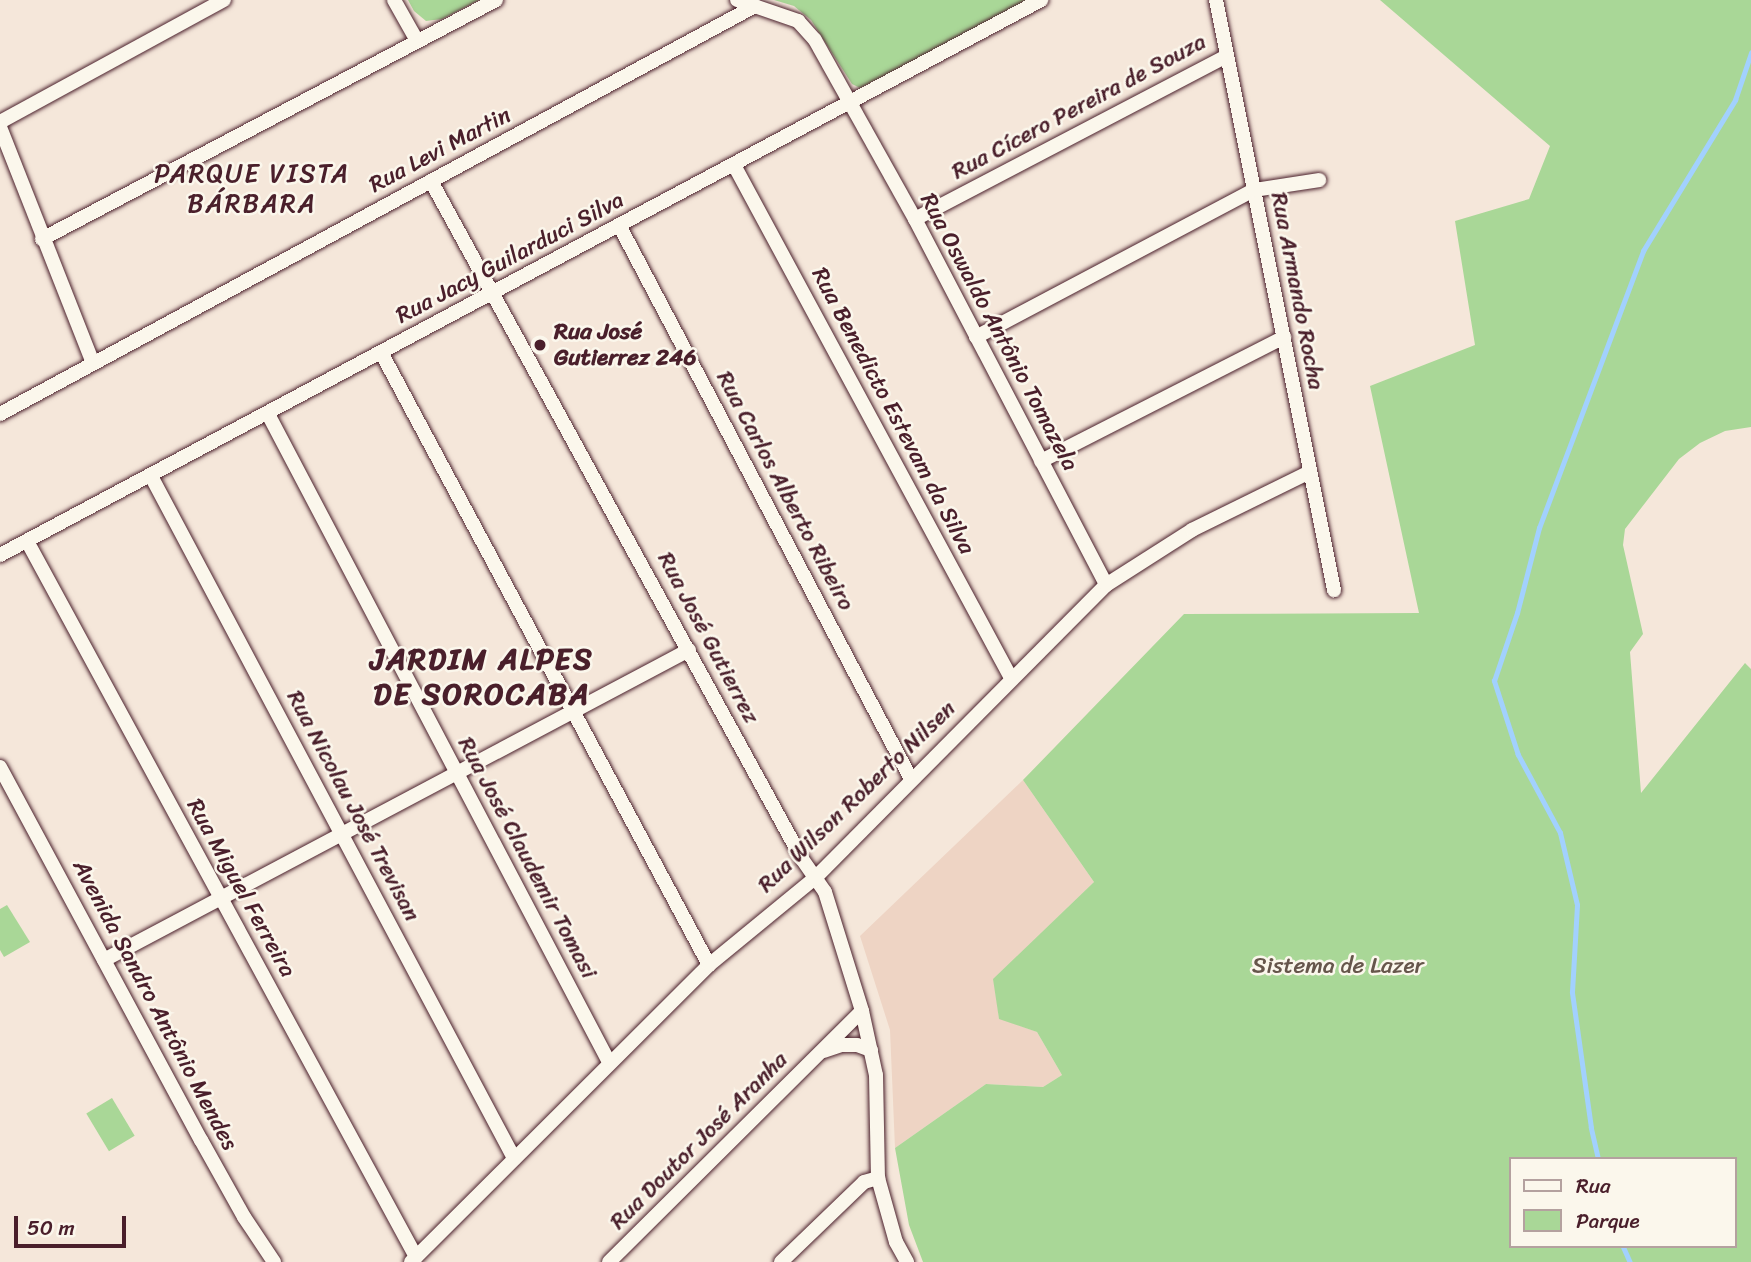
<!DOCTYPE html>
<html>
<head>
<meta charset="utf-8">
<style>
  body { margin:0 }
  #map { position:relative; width:1751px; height:1262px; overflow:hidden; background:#f5e7da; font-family:Sriracha,sans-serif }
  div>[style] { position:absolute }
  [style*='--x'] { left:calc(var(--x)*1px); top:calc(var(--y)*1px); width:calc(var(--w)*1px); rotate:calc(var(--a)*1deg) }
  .built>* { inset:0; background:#eed4c4 }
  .green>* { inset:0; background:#a9d797; transform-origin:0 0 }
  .stream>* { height:4.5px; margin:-2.25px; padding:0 2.25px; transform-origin:2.25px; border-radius:2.25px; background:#a2d1fe }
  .roads { filter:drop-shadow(0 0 2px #4a1f2b) drop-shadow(0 0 2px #4a1f2b) }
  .minor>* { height:14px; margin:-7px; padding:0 7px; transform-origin:7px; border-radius:7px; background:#fbf7ec }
  .dots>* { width:19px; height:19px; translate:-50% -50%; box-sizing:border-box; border:4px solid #fbf7ec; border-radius:50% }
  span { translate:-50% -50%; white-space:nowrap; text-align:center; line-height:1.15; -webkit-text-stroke:5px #fbf7ec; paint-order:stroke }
  .street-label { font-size:23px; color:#4a1f2b }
  .poi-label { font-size:23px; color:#4a1f2b; font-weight:700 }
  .left { translate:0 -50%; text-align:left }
  .park-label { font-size:23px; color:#66564b }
  .quarter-label { font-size:26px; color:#4a1f2b; letter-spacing:2px }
  .district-label { font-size:30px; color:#4a1f2b; font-weight:700; letter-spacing:2px }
  .legend { position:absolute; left:1509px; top:1157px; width:228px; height:91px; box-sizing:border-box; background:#fbf7ec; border:2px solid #b4a19f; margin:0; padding:9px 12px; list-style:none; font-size:21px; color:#4a1f2b }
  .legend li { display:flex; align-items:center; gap:14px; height:35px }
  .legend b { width:35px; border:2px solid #b4a19f }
  .scale { position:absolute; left:14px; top:1216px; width:112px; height:32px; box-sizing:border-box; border:4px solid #4a1f2b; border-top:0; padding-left:9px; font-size:21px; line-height:24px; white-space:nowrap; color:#4a1f2b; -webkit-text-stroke:5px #fbf7ec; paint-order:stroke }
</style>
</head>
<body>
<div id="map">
  <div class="built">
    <div style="clip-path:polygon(1023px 780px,1094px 882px,994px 979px,999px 1018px,1037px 1032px,1062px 1075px,1043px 1087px,986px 1084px,895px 1148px,890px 1030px,860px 936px)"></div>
  </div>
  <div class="green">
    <div style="clip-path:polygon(408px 0,479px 0,442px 19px,426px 21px,414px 11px)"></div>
    <div style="clip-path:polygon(774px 0,1033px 0,860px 88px,852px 84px,811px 20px,794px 6px)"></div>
    <div style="clip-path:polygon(evenodd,1380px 0,1751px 0,1751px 427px,1725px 431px,1700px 443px,1679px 459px,1625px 529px,1623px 545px,1643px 634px,1630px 652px,1641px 793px,1745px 663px,1751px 669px,1751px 1262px,923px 1262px,909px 1225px,895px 1148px,986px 1084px,1043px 1087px,1062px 1075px,1037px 1032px,999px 1019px,993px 979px,1094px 882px,1023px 780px,1184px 614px,1419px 613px,1370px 386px,1475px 345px,1455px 221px,1529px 199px,1550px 146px,1380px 0,1511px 1159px,1735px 1159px,1735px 1246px,1511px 1246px,1511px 1159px)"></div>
    <div style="clip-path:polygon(7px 905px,30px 942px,4px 957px,0 950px,0 909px)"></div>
    <div style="left:112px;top:1098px;width:44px;height:30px;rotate:59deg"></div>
  </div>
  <div class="stream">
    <div style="--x:1598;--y:1159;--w:32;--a:-103"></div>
    <div style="--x:1591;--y:1128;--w:137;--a:-98"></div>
    <div style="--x:1572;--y:992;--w:87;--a:-86.7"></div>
    <div style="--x:1577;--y:905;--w:74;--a:-103.3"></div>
    <div style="--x:1560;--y:833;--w:89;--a:-118.3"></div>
    <div style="--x:1518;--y:755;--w:78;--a:-108"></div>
    <div style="--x:1494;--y:681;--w:72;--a:-71.3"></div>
    <div style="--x:1517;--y:613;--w:88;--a:-75.5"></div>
    <div style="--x:1539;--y:528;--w:296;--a:-69.4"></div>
    <div style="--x:1643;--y:251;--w:177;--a:-58.6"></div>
    <div style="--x:1735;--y:100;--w:50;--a:-71.2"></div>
    <div style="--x:1623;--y:1246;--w:17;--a:66"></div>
  </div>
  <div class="roads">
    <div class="minor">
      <div style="--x:394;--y:0;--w:45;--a:60.6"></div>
      <div style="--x:737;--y:0;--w:65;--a:19"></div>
      <div style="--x:798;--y:21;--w:25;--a:48"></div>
      <div style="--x:815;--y:40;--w:205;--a:60.8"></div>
      <div style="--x:915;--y:219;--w:413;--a:62.4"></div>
      <div style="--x:1216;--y:0;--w:602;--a:78.69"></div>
      <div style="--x:0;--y:122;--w:255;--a:-28.6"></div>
      <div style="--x:0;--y:127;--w:254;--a:68.5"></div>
      <div style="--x:734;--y:165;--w:583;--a:61.63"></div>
      <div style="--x:431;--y:181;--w:773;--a:61.31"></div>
      <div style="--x:802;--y:859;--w:40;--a:55.1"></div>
      <div style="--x:825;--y:892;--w:125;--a:72.7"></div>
      <div style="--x:862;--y:1011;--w:66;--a:77.7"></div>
      <div style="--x:876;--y:1075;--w:103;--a:88.9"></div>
      <div style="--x:878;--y:1178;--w:66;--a:74.3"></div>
      <div style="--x:896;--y:1242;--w:23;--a:61"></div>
      <div style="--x:915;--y:219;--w:352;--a:-27.6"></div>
      <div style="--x:619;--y:225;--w:626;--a:62.21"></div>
      <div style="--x:42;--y:239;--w:513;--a:-27.76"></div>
      <div style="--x:976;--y:337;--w:314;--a:-27.9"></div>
      <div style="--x:1254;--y:190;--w:66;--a:-8.7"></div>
      <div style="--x:382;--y:354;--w:693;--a:61.84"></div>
      <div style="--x:0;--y:414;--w:858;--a:-28.39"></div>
      <div style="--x:268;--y:414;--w:732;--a:62.25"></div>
      <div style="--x:1041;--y:461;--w:273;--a:-27"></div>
      <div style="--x:151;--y:476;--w:773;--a:61.98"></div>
      <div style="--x:27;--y:541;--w:815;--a:61.48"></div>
      <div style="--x:0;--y:555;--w:1180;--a:-28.06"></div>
      <div style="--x:0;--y:767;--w:424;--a:61.7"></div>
      <div style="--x:201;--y:1140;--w:88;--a:60.8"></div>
      <div style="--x:244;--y:1217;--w:54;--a:56.3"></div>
      <div style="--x:104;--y:960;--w:662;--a:-27.92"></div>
      <div style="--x:824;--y:1051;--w:18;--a:-19"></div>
      <div style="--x:841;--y:1045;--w:16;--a:0"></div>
      <div style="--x:857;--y:1045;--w:15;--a:20"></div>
      <div style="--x:411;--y:1262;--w:421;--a:-44.9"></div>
      <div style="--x:709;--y:965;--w:137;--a:-39.4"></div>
      <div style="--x:815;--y:878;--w:413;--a:-45.2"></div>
      <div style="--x:1106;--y:585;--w:102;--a:-32.6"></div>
      <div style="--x:1192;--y:530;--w:131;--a:-26.2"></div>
      <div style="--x:609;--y:1262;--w:356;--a:-44.8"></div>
      <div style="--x:781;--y:1262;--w:115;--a:-43.9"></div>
      <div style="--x:864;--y:1182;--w:15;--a:-16"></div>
    </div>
  </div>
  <div class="dots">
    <div style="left:540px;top:345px;background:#4a1f2b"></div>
  </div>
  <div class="street-label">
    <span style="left:1079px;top:107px;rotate:-28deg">Rua Cícero Pereira de Souza</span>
    <span style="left:440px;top:150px;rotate:-28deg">Rua Levi Martin</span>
    <span style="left:510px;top:258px;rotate:-28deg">Rua Jacy Guilarduci Silva</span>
    <span style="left:1297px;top:291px;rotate:79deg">Rua Armando Rocha</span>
    <span style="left:999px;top:332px;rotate:62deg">Rua Oswaldo Antônio Tomazela</span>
    <span style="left:893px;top:411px;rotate:62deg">Rua Benedicto Estevam da Silva</span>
    <span style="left:785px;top:491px;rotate:62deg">Rua Carlos Alberto Ribeiro</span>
    <span style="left:708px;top:638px;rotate:62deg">Rua José Gutierrez</span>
    <span style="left:857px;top:797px;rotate:-44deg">Rua Wilson Roberto Nilsen</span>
    <span style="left:353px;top:806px;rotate:62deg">Rua Nicolau José Trevisan</span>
    <span style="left:527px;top:858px;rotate:62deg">Rua José Claudemir Tomasi</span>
    <span style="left:241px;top:888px;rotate:61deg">Rua Miguel Ferreira</span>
    <span style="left:155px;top:1005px;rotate:62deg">Avenida Sandro Antônio Mendes</span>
    <span style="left:699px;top:1141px;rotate:-45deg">Rua Doutor José Aranha</span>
  </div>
  <div class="poi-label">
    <span class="left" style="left:554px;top:345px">Rua José<br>Gutierrez 246</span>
  </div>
  <div class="park-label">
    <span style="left:1338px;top:966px">Sistema de Lazer</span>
  </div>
  <div class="quarter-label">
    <span style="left:252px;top:189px">PARQUE VISTA<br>BÁRBARA</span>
  </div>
  <div class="district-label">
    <span style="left:482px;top:676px">JARDIM ALPES<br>DE SOROCABA</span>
  </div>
  <ul class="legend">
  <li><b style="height:9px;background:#fbf7ec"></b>Rua</li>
  <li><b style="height:19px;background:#a9d797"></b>Parque</li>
  </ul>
  <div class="scale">50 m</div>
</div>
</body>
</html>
